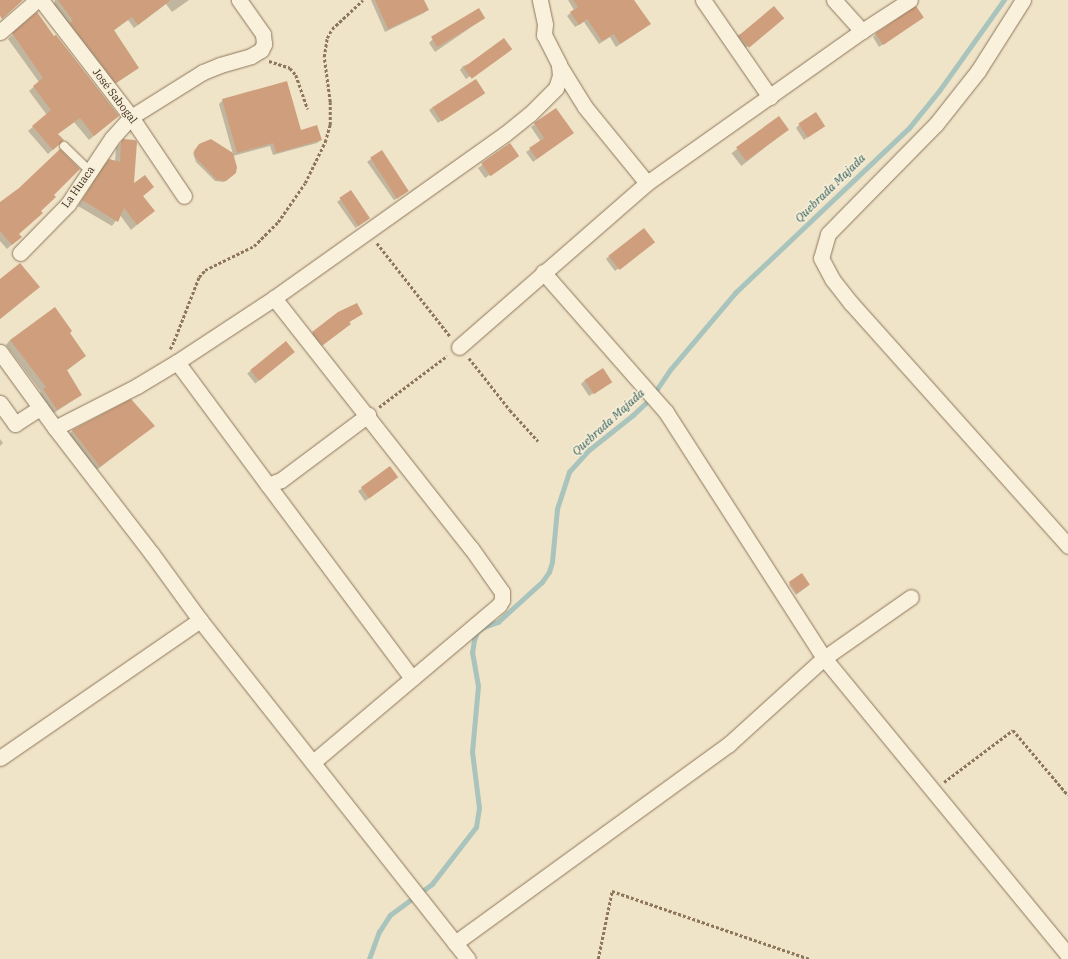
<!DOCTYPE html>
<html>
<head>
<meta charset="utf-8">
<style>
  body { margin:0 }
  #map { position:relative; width:1068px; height:959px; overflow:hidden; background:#f0e4c8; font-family:"IBM Plex Serif",serif }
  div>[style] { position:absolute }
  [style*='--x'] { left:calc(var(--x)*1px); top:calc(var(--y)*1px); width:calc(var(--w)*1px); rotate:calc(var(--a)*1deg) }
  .shadow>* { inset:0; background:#0003; transform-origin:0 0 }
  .stream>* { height:4.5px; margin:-2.25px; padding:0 2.25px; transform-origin:2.25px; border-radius:2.25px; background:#a9c4bc }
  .building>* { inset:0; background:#cf9f7d; transform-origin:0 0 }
  .path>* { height:2.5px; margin-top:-1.25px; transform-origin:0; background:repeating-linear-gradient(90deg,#8d765c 0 3px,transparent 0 5px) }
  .roads { filter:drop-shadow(0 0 1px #8d765c) drop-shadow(0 0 1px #8d765c) }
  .lane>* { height:8px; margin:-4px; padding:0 4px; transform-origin:4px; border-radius:4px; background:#faf1dc }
  .street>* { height:15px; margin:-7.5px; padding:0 7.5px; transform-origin:7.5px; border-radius:7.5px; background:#faf1dc }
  span { translate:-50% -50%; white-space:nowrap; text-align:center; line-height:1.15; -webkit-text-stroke:3px #f7eed8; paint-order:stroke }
  .street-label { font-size:11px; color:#3d2e20 }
  .water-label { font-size:12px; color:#2f5d5a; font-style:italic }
</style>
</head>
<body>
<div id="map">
  <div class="shadow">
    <div style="clip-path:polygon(55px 0,189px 0,172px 12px,166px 4px,134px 28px,128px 20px,113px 31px,138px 68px,112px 86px,54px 4px)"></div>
    <div style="clip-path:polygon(371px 0,423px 0,427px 10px,424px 13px,385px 32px)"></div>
    <div style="clip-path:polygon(568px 0,632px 0,646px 27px,616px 47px,610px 37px,599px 44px,584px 22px,575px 27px,567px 16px,574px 10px)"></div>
    <div style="clip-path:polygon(478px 9px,484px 18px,480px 21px,435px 52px,429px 43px,432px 40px)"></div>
    <div style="clip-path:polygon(37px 13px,54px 38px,118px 116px,89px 140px,74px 122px,57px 134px,58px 145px,48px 154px,28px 131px,47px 115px,29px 91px,39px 82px,8px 39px)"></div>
    <div style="clip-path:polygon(922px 18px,879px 47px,873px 37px,876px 34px)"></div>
    <div style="clip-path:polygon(779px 21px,743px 50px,735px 38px,738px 35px)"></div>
    <div style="clip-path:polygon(511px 49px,466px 79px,460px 70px,463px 66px)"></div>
    <div style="clip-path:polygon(484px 93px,438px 123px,429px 110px,433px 107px)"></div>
    <div style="clip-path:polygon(223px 100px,300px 131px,321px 140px,317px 143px,273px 155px,270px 146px,233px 156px,233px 175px,224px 182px,215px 181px,196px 162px,193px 153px,203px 142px,213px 142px,233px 154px,219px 104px)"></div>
    <div style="clip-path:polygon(556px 109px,573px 133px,533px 162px,526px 152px,541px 142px,531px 127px)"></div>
    <div style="left:778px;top:117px;width:16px;height:59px;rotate:52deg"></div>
    <div style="clip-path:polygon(799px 125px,824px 125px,804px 140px,796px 128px)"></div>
    <div style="clip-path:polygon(124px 140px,133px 185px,153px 187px,142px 197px,153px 211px,131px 230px,120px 215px,112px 226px,78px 206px,104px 165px,109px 160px,115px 161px,116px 148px)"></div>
    <div style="clip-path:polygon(510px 145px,514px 159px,485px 178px,478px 168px)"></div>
    <div style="left:381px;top:152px;width:47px;height:17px;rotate:55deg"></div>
    <div style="left:351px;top:192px;width:32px;height:17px;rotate:55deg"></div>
    <div style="clip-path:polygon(52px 195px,18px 234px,16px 241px,7px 249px,0 241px,0 205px)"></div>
    <div style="clip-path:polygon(650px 245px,615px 271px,606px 259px,609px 256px)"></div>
    <div style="clip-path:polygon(0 280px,39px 287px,0 319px)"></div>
    <div style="clip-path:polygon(362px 314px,348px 323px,346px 327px,319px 348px,310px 336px,313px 333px)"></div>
    <div style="clip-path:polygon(69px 333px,85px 356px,66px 371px,81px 395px,51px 415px,39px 395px,41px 392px,6px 345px,10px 340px)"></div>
    <div style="left:286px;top:342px;width:13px;height:50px;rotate:51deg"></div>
    <div style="clip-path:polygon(585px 380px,610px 382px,589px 396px,581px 384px)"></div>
    <div style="clip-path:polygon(130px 401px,153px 426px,94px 472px,67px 436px,72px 431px)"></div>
    <div style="clip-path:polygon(0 439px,3px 443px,0 446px)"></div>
    <div style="clip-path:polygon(390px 468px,393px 481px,365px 501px,358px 491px)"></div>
    <div style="clip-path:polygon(790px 583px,808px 586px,796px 595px,789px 585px)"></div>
  </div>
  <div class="stream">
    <div style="--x:369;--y:959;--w:29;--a:-70"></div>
    <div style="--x:379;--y:932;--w:20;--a:-57"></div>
    <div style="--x:390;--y:915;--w:52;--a:-36.4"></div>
    <div style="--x:432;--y:884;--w:72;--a:-52.3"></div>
    <div style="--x:476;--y:827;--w:19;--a:-81"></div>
    <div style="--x:479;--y:808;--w:56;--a:-97.1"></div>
    <div style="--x:472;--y:752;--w:66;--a:-84.8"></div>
    <div style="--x:478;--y:686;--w:34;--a:-100"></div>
    <div style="--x:472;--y:653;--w:13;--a:-81"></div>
    <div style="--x:474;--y:640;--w:9;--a:-69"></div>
    <div style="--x:477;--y:632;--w:9;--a:-36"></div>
    <div style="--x:484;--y:627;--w:15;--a:-20"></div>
    <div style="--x:498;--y:622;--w:59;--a:-42.3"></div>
    <div style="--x:542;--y:582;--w:12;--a:-55"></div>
    <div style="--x:549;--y:572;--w:10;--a:-73"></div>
    <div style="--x:552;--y:562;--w:53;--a:-84.6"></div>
    <div style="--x:557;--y:509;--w:39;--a:-72"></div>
    <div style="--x:569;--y:472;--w:30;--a:-48"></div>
    <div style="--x:589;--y:450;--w:56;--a:-38.5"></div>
    <div style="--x:633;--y:415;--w:25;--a:-43"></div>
    <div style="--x:651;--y:398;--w:34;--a:-56"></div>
    <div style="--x:670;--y:370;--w:101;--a:-49.8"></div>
    <div style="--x:735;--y:293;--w:240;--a:-43.5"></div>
    <div style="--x:909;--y:128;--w:48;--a:-51"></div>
    <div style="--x:939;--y:91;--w:112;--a:-54.5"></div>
  </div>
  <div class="building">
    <div style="clip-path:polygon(0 0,23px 0,2px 19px,0 16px)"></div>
    <div style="clip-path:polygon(58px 0,171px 0,138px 25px,132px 17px,114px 30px,139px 68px,116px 83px,70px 23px,73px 21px)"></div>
    <div style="clip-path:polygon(375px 0,424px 0,429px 10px,388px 29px)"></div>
    <div style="clip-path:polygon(573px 0,634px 0,651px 24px,620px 44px,614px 34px,602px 41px,587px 19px,579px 25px,570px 12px,578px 7px)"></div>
    <div style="left:774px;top:6px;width:16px;height:46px;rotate:50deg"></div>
    <div style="left:916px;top:6px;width:14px;height:49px;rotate:56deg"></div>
    <div style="left:479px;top:8px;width:12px;height:56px;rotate:59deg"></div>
    <div style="clip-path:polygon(37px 12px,54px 36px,56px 35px,119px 116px,94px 136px,80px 118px,58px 134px,64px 140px,53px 150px,32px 126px,51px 110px,33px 86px,43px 78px,12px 33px)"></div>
    <div style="left:504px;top:38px;width:14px;height:50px;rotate:54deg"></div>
    <div style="left:476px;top:79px;width:17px;height:52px;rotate:57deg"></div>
    <div style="clip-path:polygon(287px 81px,301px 130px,317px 125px,322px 140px,276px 153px,273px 143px,237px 153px,222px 99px)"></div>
    <div style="clip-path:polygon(556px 108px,574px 133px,537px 159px,529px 148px,544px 138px,534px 123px)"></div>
    <div style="left:816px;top:112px;width:17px;height:21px;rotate:57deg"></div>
    <div style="left:779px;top:116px;width:17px;height:53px;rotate:54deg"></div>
    <div style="clip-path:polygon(123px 139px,135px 140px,137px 142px,134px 183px,145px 175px,154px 187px,143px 196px,155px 211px,137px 225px,124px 208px,118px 222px,82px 200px,109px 159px,120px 162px,121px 142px)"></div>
    <div style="clip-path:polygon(211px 139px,233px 153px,237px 167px,236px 173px,226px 181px,217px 180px,195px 157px,194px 151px,199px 144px)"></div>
    <div style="left:510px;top:143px;width:16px;height:35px;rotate:55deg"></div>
    <div style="clip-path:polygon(60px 149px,80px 169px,54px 195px,56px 197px,41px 211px,43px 213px,19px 234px,22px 237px,12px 245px,0 231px,0 202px,19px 188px)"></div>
    <div style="left:382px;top:150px;width:49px;height:14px;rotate:57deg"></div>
    <div style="left:351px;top:190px;width:34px;height:14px;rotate:56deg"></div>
    <div style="left:644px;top:228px;width:18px;height:45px;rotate:52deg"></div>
    <div style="clip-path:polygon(20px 263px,40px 287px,0 319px,0 279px)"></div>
    <div style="clip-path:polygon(357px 303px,363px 314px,349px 322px,351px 324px,323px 345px,312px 332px,338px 312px)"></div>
    <div style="clip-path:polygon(55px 307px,72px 331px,70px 333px,86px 356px,67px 370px,82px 395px,57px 410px,43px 389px,46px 387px,10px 340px)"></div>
    <div style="left:286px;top:341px;width:14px;height:46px;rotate:51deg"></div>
    <div style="left:603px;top:368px;width:17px;height:22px;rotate:57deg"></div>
    <div style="clip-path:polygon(131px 399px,155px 426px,100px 467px,72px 430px)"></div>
    <div style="left:390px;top:466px;width:14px;height:36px;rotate:54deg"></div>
    <div style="left:802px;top:573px;width:14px;height:16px;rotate:56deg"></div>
  </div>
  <div class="path">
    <div style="--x:269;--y:61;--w:22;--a:18"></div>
    <div style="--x:290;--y:68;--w:9;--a:49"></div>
    <div style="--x:296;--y:75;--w:36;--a:71"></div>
    <div style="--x:377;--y:243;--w:118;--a:51.9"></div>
    <div style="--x:170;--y:349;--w:9;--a:-63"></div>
    <div style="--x:174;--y:341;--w:69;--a:-68.7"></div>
    <div style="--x:199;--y:277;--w:9;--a:-49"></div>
    <div style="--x:205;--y:270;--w:55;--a:-26.1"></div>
    <div style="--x:254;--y:246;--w:34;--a:-45"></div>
    <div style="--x:278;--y:222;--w:47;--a:-55.3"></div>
    <div style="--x:305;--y:183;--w:46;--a:-64"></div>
    <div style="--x:325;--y:142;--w:18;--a:-74"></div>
    <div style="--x:330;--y:125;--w:23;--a:-90"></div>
    <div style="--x:330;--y:102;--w:45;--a:-97.6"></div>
    <div style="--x:324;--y:57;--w:19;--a:-81"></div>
    <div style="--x:327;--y:38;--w:10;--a:-61"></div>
    <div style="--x:332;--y:29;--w:42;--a:-43.1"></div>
    <div style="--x:469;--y:358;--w:66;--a:51.7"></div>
    <div style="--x:510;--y:410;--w:42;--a:47.9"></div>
    <div style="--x:379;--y:407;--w:85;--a:-36.9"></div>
    <div style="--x:944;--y:782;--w:86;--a:-37"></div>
    <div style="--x:1013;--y:730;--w:85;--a:49.8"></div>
    <div style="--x:598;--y:959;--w:69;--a:-78.4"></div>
    <div style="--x:612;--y:891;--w:209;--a:19"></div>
  </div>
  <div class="roads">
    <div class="lane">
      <div style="--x:64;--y:146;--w:36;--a:44"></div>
    </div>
    <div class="street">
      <div style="--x:41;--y:0;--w:148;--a:52.4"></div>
      <div style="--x:131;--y:117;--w:95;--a:56.1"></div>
      <div style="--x:703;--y:0;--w:118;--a:55.4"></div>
      <div style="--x:834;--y:0;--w:42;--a:47.9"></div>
      <div style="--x:862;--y:31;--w:57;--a:-32.9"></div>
      <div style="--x:1023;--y:0;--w:84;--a:122.4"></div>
      <div style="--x:978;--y:71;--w:68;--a:128.4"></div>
      <div style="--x:936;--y:124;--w:154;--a:134.5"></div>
      <div style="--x:828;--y:234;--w:25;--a:106"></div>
      <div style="--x:821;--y:258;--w:24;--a:62"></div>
      <div style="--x:832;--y:279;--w:31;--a:52"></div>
      <div style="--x:851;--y:303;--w:326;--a:48.2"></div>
      <div style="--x:0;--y:32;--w:49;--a:-40.9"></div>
      <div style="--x:559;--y:65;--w:49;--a:58.2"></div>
      <div style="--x:585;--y:107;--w:98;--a:50.8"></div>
      <div style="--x:647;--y:183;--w:263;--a:-35.3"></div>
      <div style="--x:20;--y:253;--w:69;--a:-45.6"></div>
      <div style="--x:68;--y:204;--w:79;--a:-56.3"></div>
      <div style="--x:112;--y:138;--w:28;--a:-48"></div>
      <div style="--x:131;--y:117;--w:85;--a:-32"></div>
      <div style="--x:203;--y:72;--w:18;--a:-22"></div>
      <div style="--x:220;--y:65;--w:32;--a:-16"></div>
      <div style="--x:251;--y:56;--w:12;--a:-31"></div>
      <div style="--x:261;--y:50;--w:7;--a:-63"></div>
      <div style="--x:264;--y:44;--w:10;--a:-96"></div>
      <div style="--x:263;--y:34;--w:42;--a:-125.2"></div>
      <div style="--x:543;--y:272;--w:186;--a:48.7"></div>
      <div style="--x:666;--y:412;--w:292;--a:57.3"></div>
      <div style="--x:824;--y:658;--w:384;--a:50.6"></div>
      <div style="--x:274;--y:298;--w:318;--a:51.8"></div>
      <div style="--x:471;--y:548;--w:54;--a:54.8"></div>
      <div style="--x:502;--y:592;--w:8;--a:90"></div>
      <div style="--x:502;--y:600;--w:6;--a:121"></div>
      <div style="--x:499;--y:605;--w:243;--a:139.8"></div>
      <div style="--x:459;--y:347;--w:249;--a:-41.1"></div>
      <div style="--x:0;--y:352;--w:94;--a:54.1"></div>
      <div style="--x:55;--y:428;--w:159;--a:52.4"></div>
      <div style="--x:152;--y:554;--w:82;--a:54"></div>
      <div style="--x:200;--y:620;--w:432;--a:51.7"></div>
      <div style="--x:177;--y:362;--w:153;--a:53.5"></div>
      <div style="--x:268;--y:485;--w:14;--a:-21"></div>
      <div style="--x:281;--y:480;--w:109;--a:-36.8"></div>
      <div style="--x:0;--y:403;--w:26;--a:54"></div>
      <div style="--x:15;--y:424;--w:30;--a:-33"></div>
      <div style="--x:55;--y:428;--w:92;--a:-27.1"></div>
      <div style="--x:137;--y:386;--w:47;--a:-31"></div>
      <div style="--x:177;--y:362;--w:116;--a:-33.4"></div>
      <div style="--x:274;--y:298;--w:283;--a:-35.4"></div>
      <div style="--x:505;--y:134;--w:32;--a:-39"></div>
      <div style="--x:530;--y:114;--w:37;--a:-45"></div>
      <div style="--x:556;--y:88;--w:13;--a:-72"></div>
      <div style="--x:560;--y:76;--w:12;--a:-95"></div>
      <div style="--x:559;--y:64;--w:33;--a:-117"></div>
      <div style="--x:544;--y:35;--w:11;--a:-85"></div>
      <div style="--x:545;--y:24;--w:25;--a:-102"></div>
      <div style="--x:268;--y:485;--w:241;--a:53.3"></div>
      <div style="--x:0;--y:758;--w:243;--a:-34.6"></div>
      <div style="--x:455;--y:943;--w:339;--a:-36"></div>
      <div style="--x:729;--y:744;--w:128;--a:-42.2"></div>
      <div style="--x:824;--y:658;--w:106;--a:-35"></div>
    </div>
  </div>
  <div class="street-label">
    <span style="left:115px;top:96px;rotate:53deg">José Sabogal</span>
    <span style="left:78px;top:187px;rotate:-55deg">La Huaca</span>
  </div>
  <div class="water-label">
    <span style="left:830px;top:188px;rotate:-44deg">Quebrada Majada</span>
    <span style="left:608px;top:422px;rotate:-42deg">Quebrada Majada</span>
  </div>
</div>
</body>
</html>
